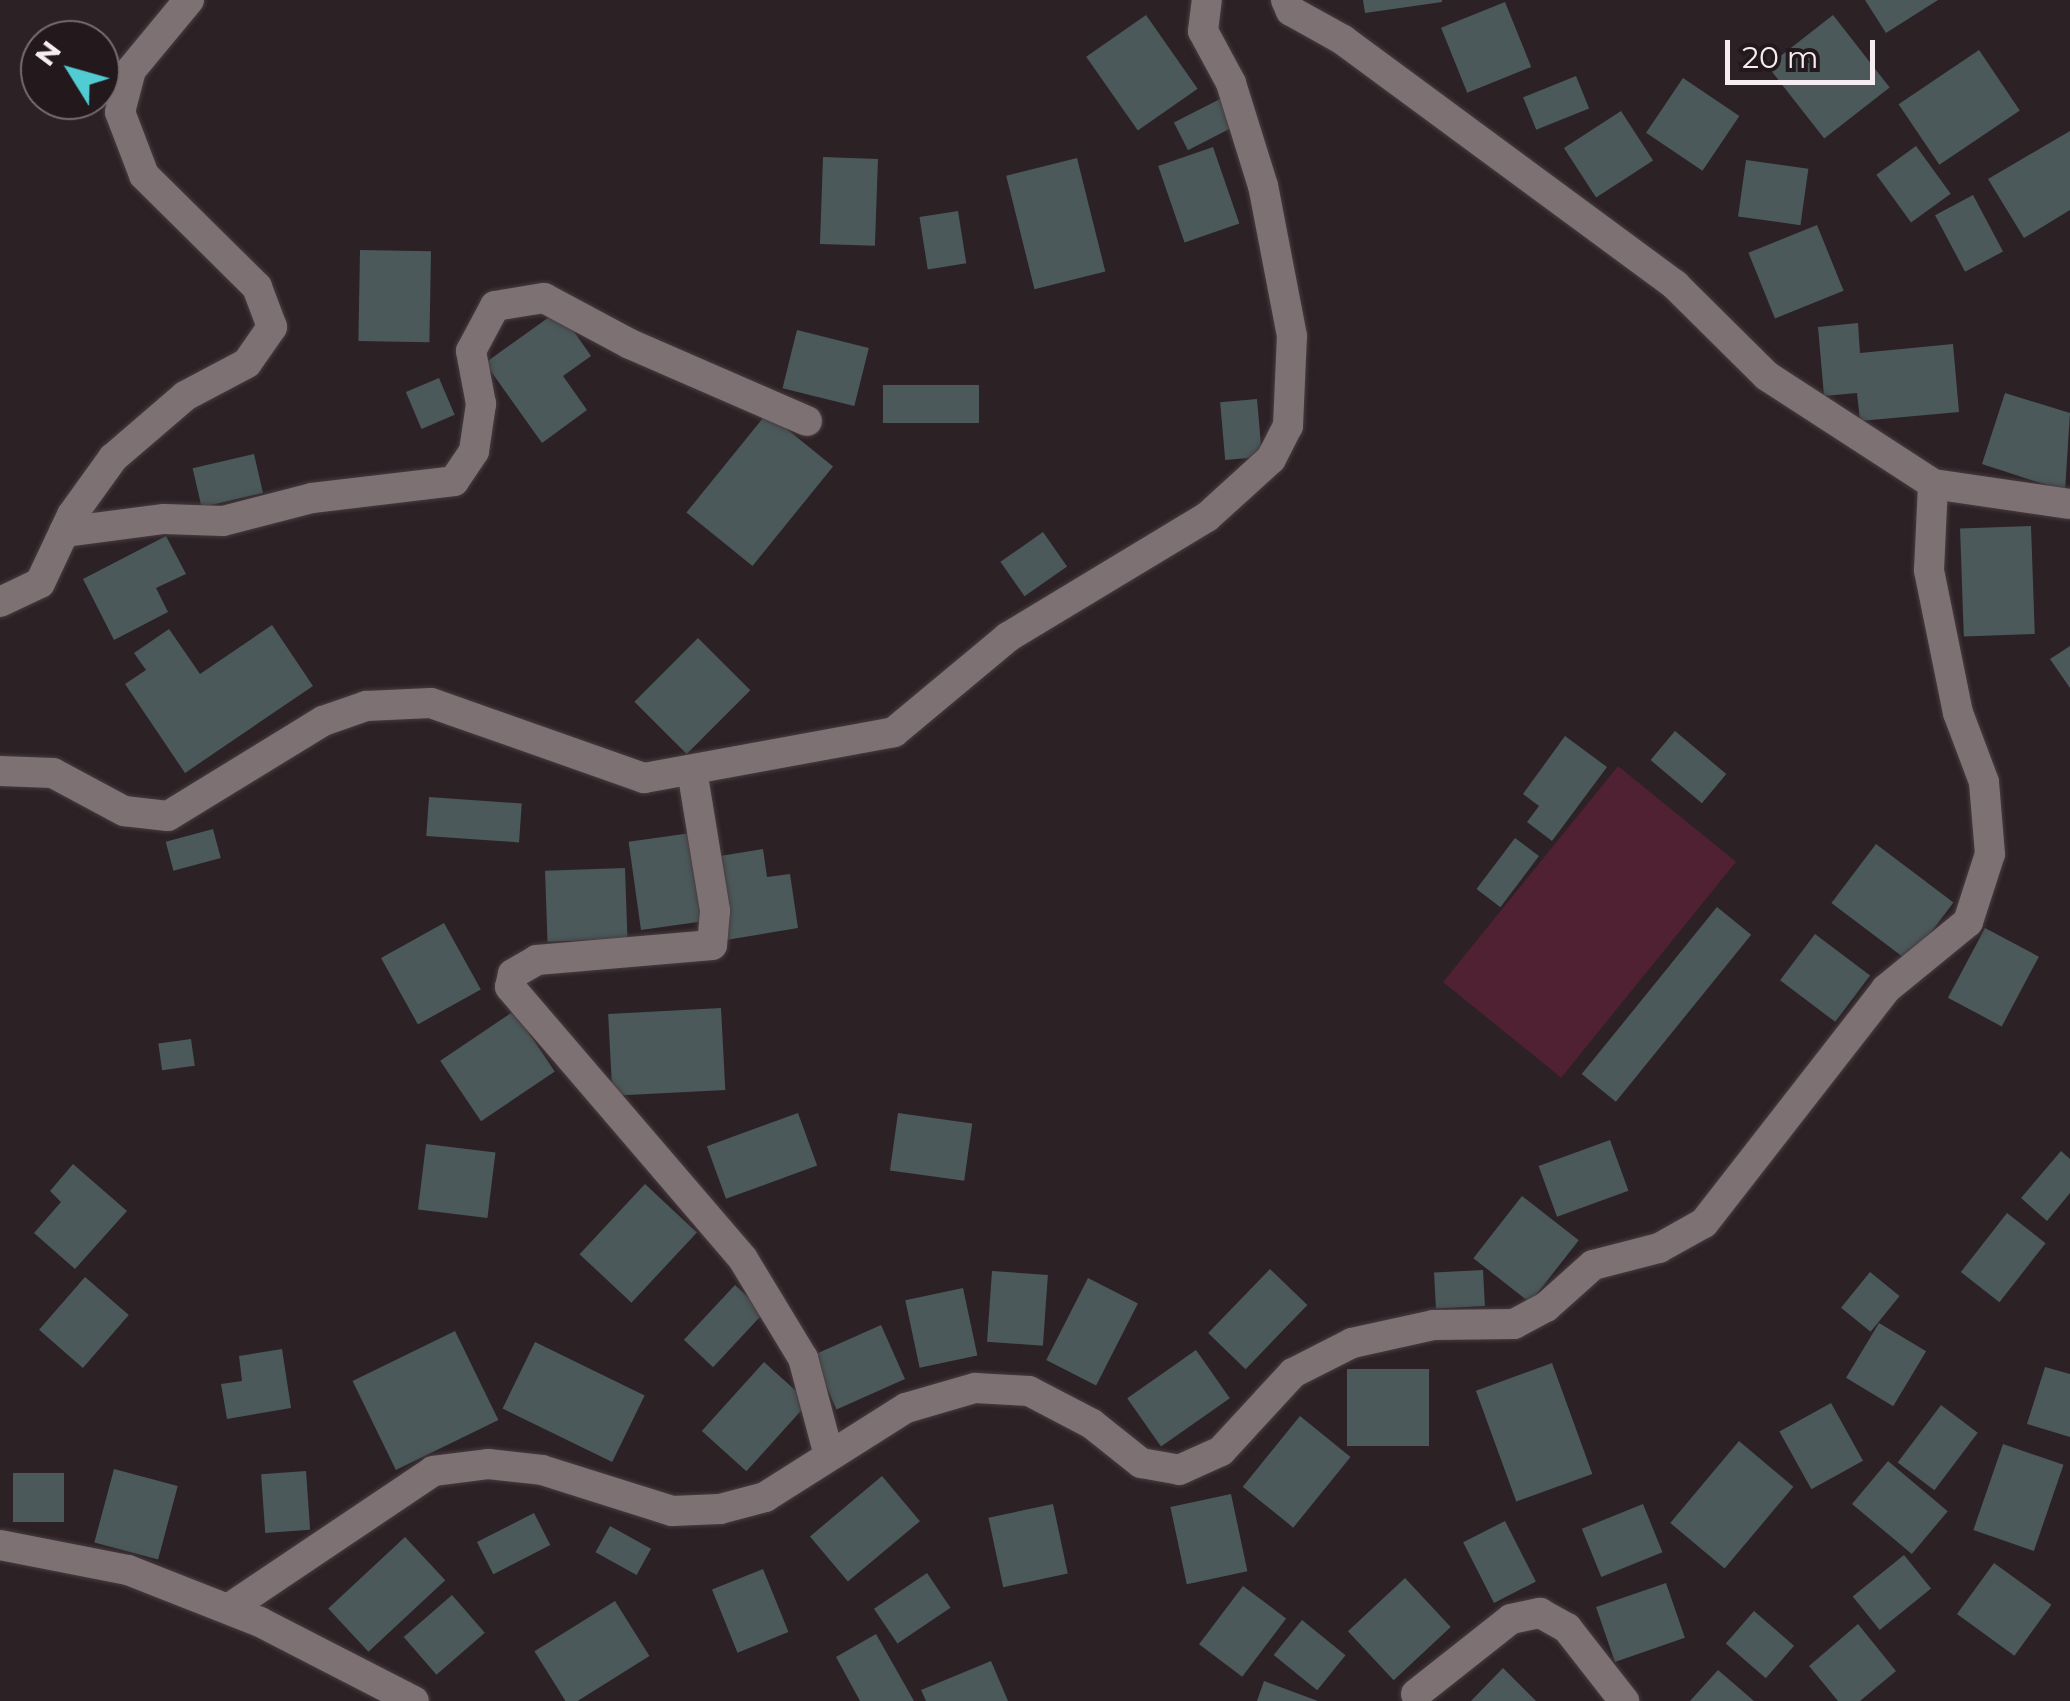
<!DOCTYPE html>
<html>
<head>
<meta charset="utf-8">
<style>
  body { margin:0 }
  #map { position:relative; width:2070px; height:1701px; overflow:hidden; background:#2c2125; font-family:Montserrat,sans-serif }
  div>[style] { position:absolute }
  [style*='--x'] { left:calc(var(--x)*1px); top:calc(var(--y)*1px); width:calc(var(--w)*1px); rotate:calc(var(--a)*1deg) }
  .green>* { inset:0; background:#4f2132; transform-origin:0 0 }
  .building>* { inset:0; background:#4b595a; transform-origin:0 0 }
  .roads { filter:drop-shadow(0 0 2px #463d40) drop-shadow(0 0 2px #463d40) }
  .minor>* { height:30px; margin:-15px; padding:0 15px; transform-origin:15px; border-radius:15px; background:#7e7174 }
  span { translate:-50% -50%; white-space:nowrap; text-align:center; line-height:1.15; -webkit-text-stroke:8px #23181b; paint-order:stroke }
  .north { position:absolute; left:20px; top:20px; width:100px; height:100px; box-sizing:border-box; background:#23181b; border:2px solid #776d70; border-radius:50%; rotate:307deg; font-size:28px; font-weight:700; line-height:40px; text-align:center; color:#f5edef }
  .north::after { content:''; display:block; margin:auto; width:35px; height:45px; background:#51ccd2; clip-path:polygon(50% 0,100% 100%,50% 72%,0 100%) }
  .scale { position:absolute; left:1725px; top:40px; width:150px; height:45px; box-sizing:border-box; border:5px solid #f5edef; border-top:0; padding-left:12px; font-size:30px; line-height:35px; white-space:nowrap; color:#f5edef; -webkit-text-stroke:8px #23181b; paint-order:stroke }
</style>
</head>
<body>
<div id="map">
  <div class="green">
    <div style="left:1618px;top:766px;width:152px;height:278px;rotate:39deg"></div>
  </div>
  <div class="building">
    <div style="clip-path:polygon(1363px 0,1442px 0,1442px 2px,1365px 13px)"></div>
    <div style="clip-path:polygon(1865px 0,1938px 0,1886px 33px)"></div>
    <div style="left:1505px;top:2px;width:70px;height:69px;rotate:68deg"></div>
    <div style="left:1146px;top:15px;width:90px;height:73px;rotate:55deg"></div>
    <div style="left:1833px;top:15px;width:92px;height:83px;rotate:52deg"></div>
    <div style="left:1979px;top:50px;width:73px;height:97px;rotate:56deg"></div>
    <div style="left:1576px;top:76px;width:35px;height:57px;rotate:68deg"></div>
    <div style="left:1683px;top:78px;width:68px;height:66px;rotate:34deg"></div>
    <div style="left:1222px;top:98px;width:31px;height:54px;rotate:63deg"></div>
    <div style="left:1621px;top:111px;width:59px;height:68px;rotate:57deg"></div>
    <div style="clip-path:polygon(2070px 131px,2070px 210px,2024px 238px,1988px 179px)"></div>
    <div style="left:1916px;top:146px;width:59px;height:49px;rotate:54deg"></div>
    <div style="left:1213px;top:147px;width:81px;height:58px;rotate:71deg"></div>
    <div style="left:823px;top:157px;width:55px;height:87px;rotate:2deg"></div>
    <div style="left:1077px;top:158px;width:117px;height:73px;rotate:76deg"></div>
    <div style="left:1746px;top:160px;width:63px;height:57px;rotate:8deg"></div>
    <div style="left:1973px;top:195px;width:64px;height:43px;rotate:62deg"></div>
    <div style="left:958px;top:211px;width:53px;height:39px;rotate:81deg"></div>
    <div style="left:1817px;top:225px;width:71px;height:74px;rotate:68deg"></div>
    <div style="left:360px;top:250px;width:71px;height:91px;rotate:1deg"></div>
    <div style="clip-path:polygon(559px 310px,591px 356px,563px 376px,587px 410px,542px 443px,485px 363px)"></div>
    <div style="clip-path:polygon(1858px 323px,1860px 353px,1953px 344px,1959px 412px,1860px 421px,1857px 393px,1824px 396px,1818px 327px)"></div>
    <div style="left:797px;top:330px;width:74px;height:60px;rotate:14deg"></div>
    <div style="left:439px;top:378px;width:40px;height:36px;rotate:67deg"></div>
    <div style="left:979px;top:385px;width:38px;height:96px;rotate:90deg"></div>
    <div style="clip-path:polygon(2005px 393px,2070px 413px,2065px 491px,1982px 464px)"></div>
    <div style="left:1257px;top:399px;width:58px;height:37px;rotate:85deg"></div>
    <div style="left:767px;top:413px;width:85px;height:128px;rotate:39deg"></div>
    <div style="left:254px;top:454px;width:40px;height:63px;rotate:77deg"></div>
    <div style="left:2031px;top:526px;width:108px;height:71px;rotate:88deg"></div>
    <div style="left:1043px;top:532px;width:42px;height:52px;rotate:55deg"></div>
    <div style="clip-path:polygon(166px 536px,186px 574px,156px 588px,168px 612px,114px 640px,83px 579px)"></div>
    <div style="clip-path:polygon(272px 625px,313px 686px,185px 773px,125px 684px,146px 670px,134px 653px,169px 629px,200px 674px)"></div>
    <div style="left:698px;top:638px;width:74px;height:90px;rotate:45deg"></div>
    <div style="clip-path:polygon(2070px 646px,2070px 688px,2050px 659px)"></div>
    <div style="left:1675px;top:731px;width:67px;height:38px;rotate:40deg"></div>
    <div style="clip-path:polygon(1565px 736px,1607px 767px,1552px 841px,1527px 822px,1539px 806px,1523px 794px)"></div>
    <div style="left:429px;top:797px;width:93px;height:39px;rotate:4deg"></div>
    <div style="left:213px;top:829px;width:30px;height:49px;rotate:75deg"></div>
    <div style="left:691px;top:833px;width:89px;height:63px;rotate:82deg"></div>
    <div style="left:1515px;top:838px;width:30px;height:64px;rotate:37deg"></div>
    <div style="left:1876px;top:844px;width:97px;height:74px;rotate:37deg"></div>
    <div style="clip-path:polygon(763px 849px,767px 877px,790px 874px,798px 928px,726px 940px,714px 857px)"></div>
    <div style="left:625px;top:868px;width:71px;height:80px;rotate:88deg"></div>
    <div style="left:1717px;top:907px;width:44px;height:215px;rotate:39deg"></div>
    <div style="left:444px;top:923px;width:76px;height:72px;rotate:61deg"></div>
    <div style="left:1985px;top:928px;width:61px;height:79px;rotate:28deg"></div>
    <div style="left:1815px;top:934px;width:69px;height:58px;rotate:37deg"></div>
    <div style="left:721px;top:1008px;width:82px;height:113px;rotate:87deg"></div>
    <div style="left:514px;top:1011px;width:73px;height:89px;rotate:56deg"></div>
    <div style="left:191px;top:1039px;width:27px;height:33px;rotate:82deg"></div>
    <div style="left:798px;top:1113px;width:56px;height:97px;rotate:70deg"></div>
    <div style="left:898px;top:1113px;width:75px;height:58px;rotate:8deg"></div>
    <div style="left:1610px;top:1140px;width:54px;height:76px;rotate:70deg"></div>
    <div style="left:426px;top:1144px;width:70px;height:66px;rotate:7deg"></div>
    <div style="clip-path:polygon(2061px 1151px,2070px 1159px,2070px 1193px,2047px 1221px,2021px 1198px)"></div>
    <div style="clip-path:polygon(73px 1164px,127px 1211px,75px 1269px,34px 1233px,61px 1202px,50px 1191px)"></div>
    <div style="left:645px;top:1184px;width:71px;height:96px;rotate:43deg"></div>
    <div style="left:1522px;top:1196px;width:72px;height:79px;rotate:38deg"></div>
    <div style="left:2007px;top:1213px;width:49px;height:75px;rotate:38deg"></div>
    <div style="left:1270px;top:1269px;width:52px;height:89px;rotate:44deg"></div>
    <div style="left:1483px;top:1270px;width:36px;height:49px;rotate:87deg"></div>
    <div style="left:992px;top:1271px;width:56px;height:71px;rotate:4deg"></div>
    <div style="left:1870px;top:1272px;width:38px;height:46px;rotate:39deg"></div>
    <div style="left:85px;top:1277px;width:58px;height:70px;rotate:41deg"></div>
    <div style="left:1088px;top:1278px;width:56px;height:92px;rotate:27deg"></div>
    <div style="left:735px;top:1285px;width:40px;height:75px;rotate:43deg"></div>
    <div style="left:963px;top:1288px;width:69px;height:59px;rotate:78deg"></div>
    <div style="left:1879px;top:1323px;width:55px;height:64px;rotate:31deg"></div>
    <div style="left:881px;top:1325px;width:59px;height:75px;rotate:66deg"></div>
    <div style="left:455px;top:1331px;width:99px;height:114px;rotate:64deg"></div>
    <div style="left:535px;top:1342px;width:122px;height:74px;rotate:26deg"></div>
    <div style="clip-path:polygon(282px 1349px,291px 1408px,227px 1419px,221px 1384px,242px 1381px,239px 1356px)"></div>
    <div style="left:1196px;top:1350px;width:59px;height:84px;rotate:55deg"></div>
    <div style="left:764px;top:1362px;width:60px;height:93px;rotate:42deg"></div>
    <div style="left:1552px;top:1363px;width:118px;height:81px;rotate:70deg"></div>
    <div style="clip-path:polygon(2045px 1367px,2070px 1374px,2070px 1437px,2027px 1424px)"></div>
    <div style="left:1347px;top:1369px;width:82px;height:77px"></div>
    <div style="left:1831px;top:1403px;width:66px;height:59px;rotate:61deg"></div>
    <div style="left:1941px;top:1405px;width:46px;height:72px;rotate:37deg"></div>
    <div style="left:1300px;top:1416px;width:65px;height:91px;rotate:39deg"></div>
    <div style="left:1739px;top:1441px;width:71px;height:107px;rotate:40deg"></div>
    <div style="left:2003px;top:1444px;width:64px;height:91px;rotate:19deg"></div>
    <div style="left:1888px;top:1461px;width:78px;height:56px;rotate:40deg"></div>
    <div style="left:114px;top:1469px;width:66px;height:76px;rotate:15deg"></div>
    <div style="left:306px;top:1471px;width:59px;height:45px;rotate:86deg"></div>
    <div style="left:13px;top:1473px;width:51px;height:49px"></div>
    <div style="left:882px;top:1476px;width:59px;height:94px;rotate:50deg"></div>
    <div style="left:1231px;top:1494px;width:79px;height:62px;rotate:78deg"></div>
    <div style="left:1053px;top:1504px;width:71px;height:66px;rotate:78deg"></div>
    <div style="left:1643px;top:1504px;width:52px;height:66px;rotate:68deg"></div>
    <div style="left:534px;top:1513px;width:36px;height:64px;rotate:63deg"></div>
    <div style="left:1505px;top:1521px;width:68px;height:47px;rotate:63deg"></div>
    <div style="left:610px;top:1526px;width:47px;height:30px;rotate:29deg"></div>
    <div style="left:405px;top:1537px;width:59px;height:105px;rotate:47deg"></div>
    <div style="left:1904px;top:1555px;width:43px;height:66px;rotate:51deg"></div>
    <div style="left:1994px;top:1563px;width:71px;height:63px;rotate:36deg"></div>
    <div style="left:763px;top:1569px;width:68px;height:55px;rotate:68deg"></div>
    <div style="left:927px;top:1573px;width:42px;height:64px;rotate:56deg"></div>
    <div style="left:1405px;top:1578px;width:67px;height:78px;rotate:47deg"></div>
    <div style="left:1666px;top:1583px;width:58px;height:74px;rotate:71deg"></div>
    <div style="left:1243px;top:1586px;width:54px;height:73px;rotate:37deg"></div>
    <div style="left:452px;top:1595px;width:50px;height:64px;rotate:49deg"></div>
    <div style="left:615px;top:1601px;width:65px;height:95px;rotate:58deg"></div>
    <div style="left:1754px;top:1611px;width:53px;height:43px;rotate:41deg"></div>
    <div style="left:1302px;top:1620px;width:56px;height:45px;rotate:39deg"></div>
    <div style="clip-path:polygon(1858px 1624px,1896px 1671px,1860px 1701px,1838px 1701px,1809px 1666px)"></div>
    <div style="clip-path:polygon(876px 1634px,914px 1701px,860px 1701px,836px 1657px)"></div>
    <div style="clip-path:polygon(991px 1661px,1008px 1701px,926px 1701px,921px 1690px)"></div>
    <div style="clip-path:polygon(1503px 1668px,1536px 1701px,1471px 1701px)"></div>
    <div style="clip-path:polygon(1718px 1670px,1754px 1701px,1690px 1701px)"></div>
    <div style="clip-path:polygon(1264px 1681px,1318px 1701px,1257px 1701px)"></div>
  </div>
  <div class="roads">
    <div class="minor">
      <div style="--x:1286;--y:0;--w:12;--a:66"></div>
      <div style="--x:1291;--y:11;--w:60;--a:29.1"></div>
      <div style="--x:1343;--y:40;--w:413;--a:36.4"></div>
      <div style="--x:1675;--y:285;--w:129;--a:44.7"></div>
      <div style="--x:1767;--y:376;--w:198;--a:33"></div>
      <div style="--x:1933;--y:484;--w:138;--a:8.3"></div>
      <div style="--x:64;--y:532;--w:101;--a:-7.4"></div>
      <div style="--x:164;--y:519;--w:59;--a:1.9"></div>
      <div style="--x:223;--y:521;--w:92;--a:-14.5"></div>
      <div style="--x:312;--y:498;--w:143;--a:-6.8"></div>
      <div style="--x:454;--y:481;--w:36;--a:-56"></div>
      <div style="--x:474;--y:451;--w:48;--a:-81.5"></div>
      <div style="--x:481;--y:404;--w:54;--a:-100.7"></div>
      <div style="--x:471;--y:351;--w:51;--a:-61.9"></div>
      <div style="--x:495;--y:306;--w:50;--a:-9.3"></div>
      <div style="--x:544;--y:298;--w:98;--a:28.1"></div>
      <div style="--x:630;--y:344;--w:193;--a:23.5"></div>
      <div style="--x:0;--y:602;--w:44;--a:-25.4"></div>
      <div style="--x:40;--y:583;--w:75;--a:-64.8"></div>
      <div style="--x:72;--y:515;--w:70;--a:-54.3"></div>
      <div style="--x:113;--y:458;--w:95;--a:-40.7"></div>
      <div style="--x:185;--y:396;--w:70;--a:-28"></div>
      <div style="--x:247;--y:363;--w:44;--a:-55.2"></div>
      <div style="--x:272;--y:327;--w:43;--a:-110.6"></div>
      <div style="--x:257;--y:287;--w:159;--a:-135.3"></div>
      <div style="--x:144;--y:175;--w:67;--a:-110.9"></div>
      <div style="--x:120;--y:112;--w:43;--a:-75.3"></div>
      <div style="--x:131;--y:70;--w:91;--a:-50.4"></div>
      <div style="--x:692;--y:770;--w:143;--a:80.7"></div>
      <div style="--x:715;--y:911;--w:34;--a:95"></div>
      <div style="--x:712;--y:945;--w:176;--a:175.1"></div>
      <div style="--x:537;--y:960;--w:28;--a:150"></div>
      <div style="--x:513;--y:974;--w:13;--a:103"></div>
      <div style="--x:510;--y:987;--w:358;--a:49.4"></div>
      <div style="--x:743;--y:1259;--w:116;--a:58.8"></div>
      <div style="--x:803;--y:1358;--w:97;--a:75.1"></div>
      <div style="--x:0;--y:771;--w:53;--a:2.2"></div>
      <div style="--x:53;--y:773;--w:81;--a:28.2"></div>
      <div style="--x:124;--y:811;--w:44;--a:6.5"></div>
      <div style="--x:168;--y:816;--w:182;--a:-31.5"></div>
      <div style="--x:323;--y:721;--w:46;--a:-19.2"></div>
      <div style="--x:366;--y:706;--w:65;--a:-2.6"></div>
      <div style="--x:431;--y:703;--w:226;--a:19.4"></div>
      <div style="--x:644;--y:778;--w:254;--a:-10.4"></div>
      <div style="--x:894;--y:732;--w:148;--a:-39.8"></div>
      <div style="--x:1008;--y:637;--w:232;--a:-31.1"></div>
      <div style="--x:1207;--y:517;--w:86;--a:-42.2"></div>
      <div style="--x:1271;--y:459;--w:37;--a:-63"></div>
      <div style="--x:1288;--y:426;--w:90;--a:-87.5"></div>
      <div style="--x:1292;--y:336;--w:153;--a:-100.9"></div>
      <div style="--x:1263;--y:186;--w:108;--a:-107.3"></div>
      <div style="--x:1231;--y:83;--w:59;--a:-118.3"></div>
      <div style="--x:1203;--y:31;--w:31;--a:-83"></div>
      <div style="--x:0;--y:1545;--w:130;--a:11.1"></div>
      <div style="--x:128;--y:1570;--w:142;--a:21.5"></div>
      <div style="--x:260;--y:1622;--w:173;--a:27.2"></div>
      <div style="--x:228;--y:1609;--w:247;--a:-33.9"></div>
      <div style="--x:433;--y:1471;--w:55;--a:-7.3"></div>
      <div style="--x:488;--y:1464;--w:54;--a:6.3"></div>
      <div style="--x:542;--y:1470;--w:136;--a:17.5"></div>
      <div style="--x:672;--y:1511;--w:48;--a:-2.4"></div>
      <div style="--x:720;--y:1509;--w:47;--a:-14.9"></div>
      <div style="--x:765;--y:1497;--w:167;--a:-32.3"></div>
      <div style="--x:906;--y:1408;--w:72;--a:-16.2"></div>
      <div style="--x:975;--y:1388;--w:54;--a:3.2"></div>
      <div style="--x:1029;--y:1391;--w:71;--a:27.6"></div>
      <div style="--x:1092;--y:1424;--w:63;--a:38.5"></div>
      <div style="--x:1141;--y:1463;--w:39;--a:10"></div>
      <div style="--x:1179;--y:1470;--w:46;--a:-24.3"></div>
      <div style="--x:1221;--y:1451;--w:106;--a:-47.3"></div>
      <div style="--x:1293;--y:1373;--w:66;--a:-27"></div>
      <div style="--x:1352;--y:1343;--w:83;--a:-12.5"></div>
      <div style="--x:1433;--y:1325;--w:81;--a:-0.7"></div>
      <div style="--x:1514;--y:1324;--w:36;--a:-28"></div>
      <div style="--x:1546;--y:1307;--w:63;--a:-41.8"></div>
      <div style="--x:1593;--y:1265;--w:68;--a:-14.4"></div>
      <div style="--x:1659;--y:1248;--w:51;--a:-29.1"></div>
      <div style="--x:1704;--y:1223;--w:296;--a:-52.1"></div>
      <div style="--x:1886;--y:989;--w:106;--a:-39.3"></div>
      <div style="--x:1968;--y:922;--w:71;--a:-72.1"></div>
      <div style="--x:1990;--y:854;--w:72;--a:-94.8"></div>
      <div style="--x:1984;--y:782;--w:74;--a:-110.6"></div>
      <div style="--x:1958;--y:713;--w:146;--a:-101.5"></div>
      <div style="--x:1929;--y:570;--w:86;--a:-87.3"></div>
      <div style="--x:1416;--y:1694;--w:121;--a:-38.3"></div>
      <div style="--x:1511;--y:1619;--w:30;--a:-12"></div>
      <div style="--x:1540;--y:1613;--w:31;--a:29"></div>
      <div style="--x:1567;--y:1628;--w:93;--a:52"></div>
    </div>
  </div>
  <div class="north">N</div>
  <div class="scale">20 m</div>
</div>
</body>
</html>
